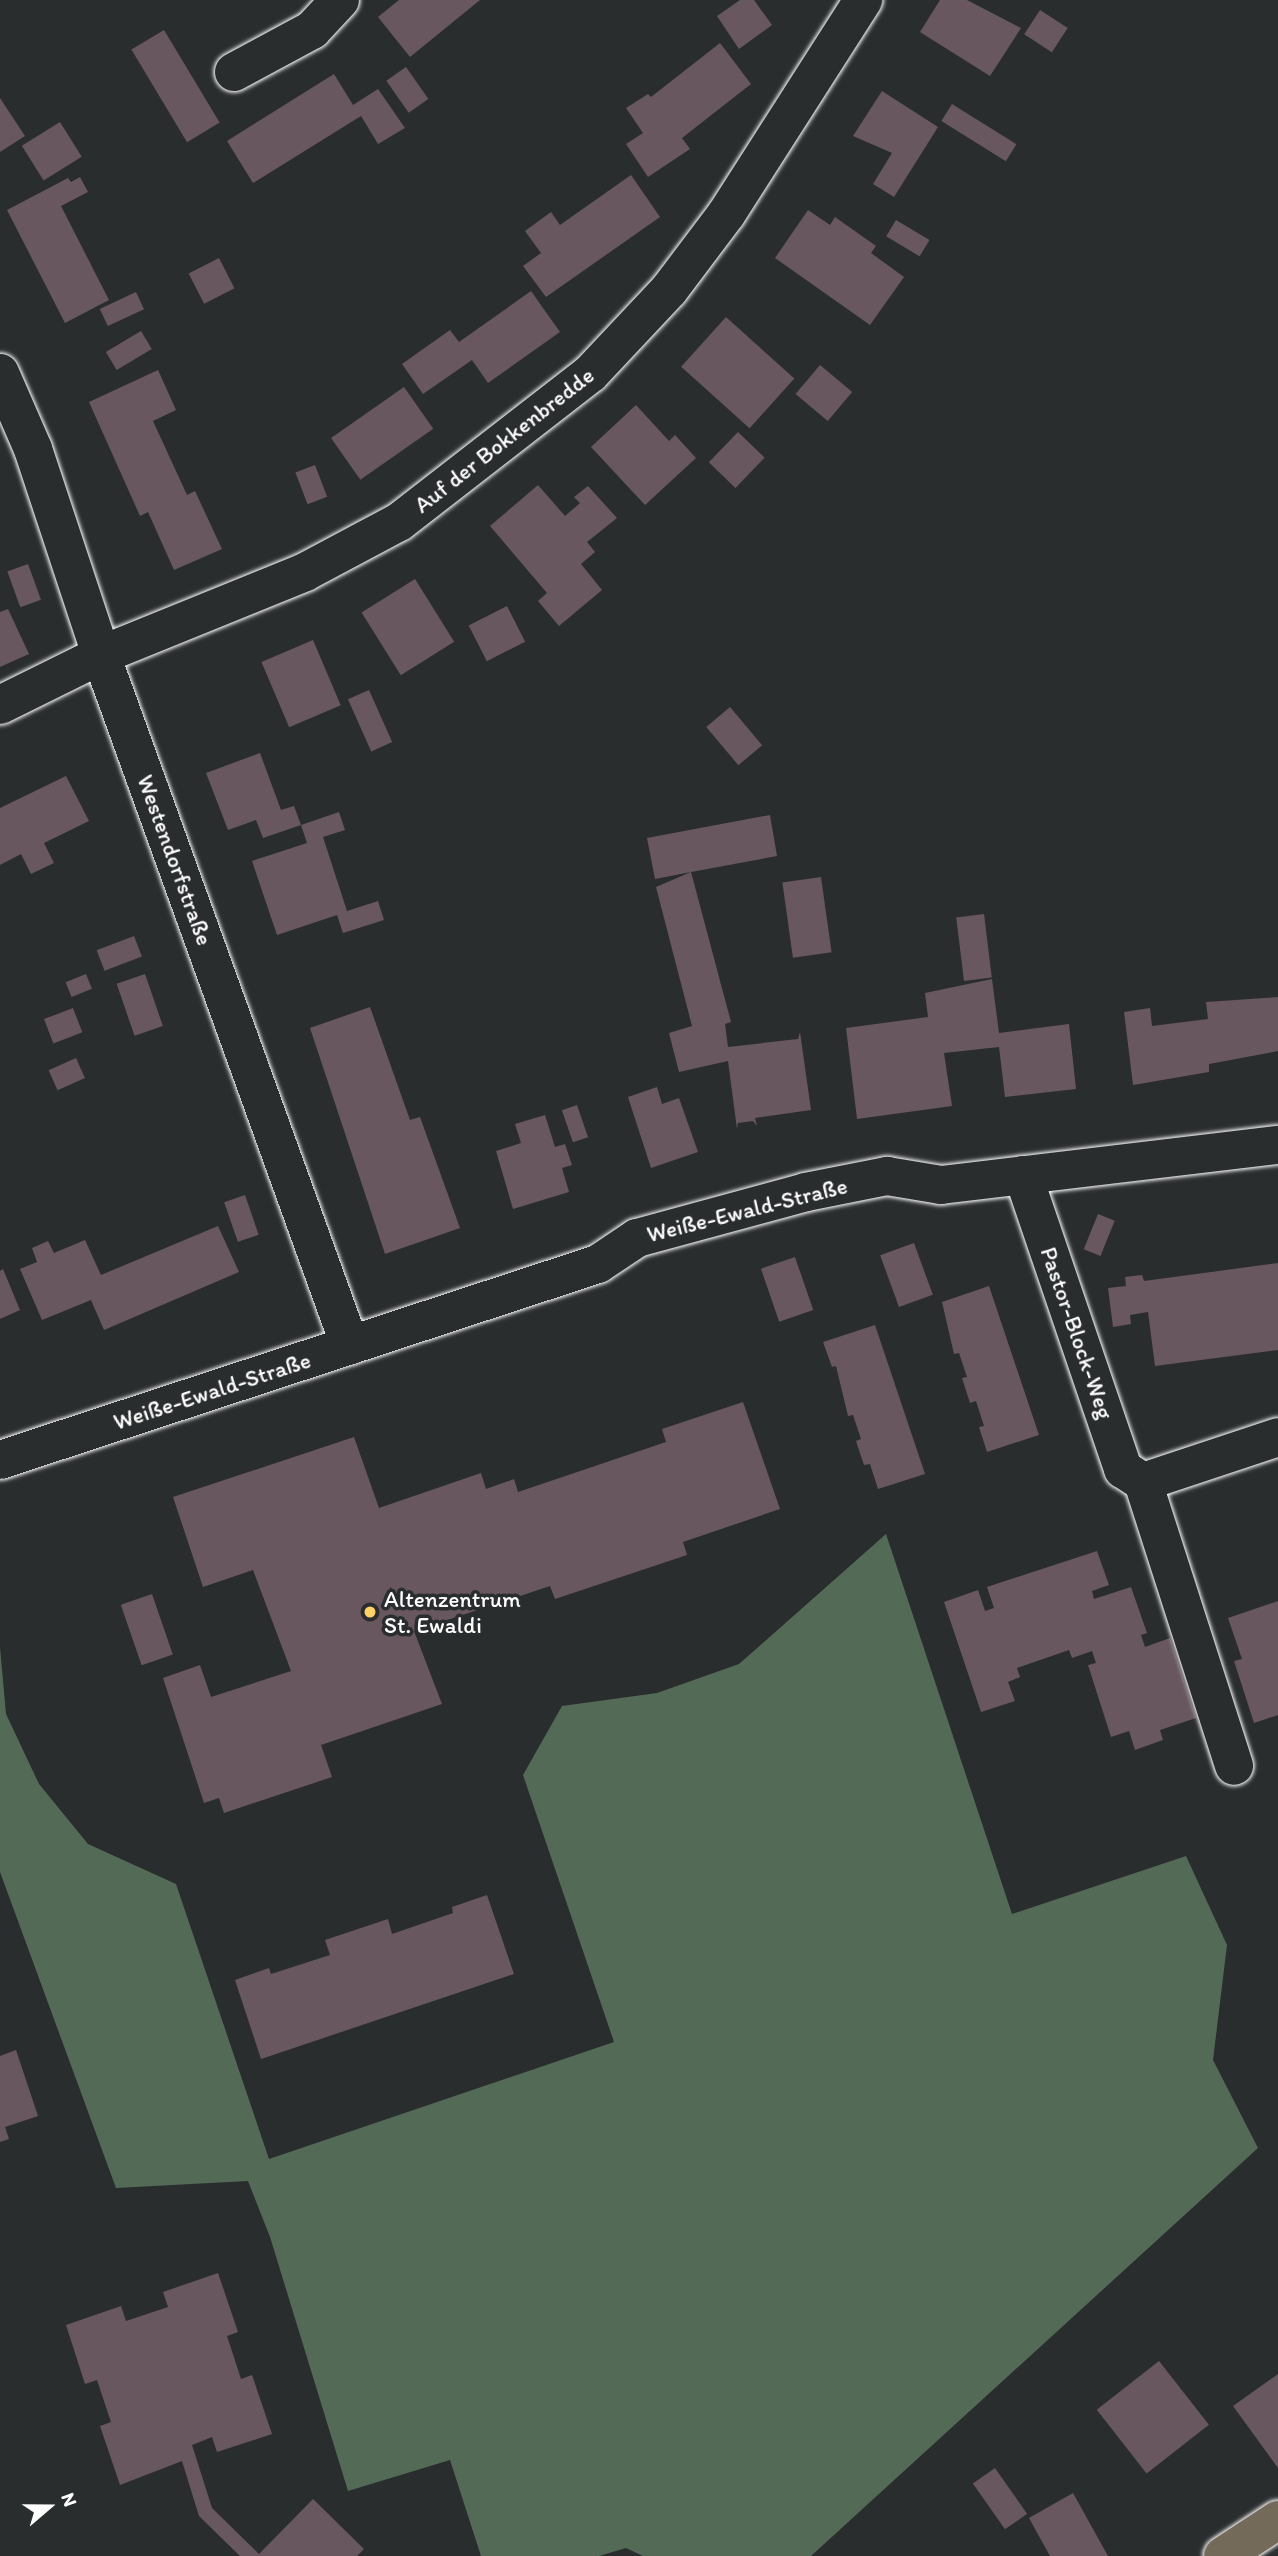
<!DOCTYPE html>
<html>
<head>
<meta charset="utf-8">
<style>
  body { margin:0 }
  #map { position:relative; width:1278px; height:2556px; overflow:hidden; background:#2a2d2e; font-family:Itim,sans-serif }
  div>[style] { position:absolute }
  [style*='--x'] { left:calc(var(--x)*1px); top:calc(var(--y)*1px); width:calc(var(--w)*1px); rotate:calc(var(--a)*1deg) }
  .green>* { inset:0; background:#536a57 }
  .building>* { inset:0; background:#68575e; transform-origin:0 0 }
  .roads { filter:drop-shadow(0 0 2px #fff) drop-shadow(0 0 2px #fff) }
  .minor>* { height:38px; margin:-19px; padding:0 19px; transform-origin:19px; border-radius:19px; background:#2a2d2e }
  .major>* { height:38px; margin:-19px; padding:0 19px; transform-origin:19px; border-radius:19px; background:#746a5a }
  .dots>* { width:19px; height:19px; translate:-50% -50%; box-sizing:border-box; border:4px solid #2a2d2e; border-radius:50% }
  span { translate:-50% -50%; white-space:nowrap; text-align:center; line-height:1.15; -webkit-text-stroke:7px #2a2d2e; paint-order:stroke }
  .street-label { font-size:23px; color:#fff }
  .poi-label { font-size:23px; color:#fff }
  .left { translate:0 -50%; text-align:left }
  .north { position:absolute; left:14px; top:2472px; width:70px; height:70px; -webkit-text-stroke:5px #2a2d2e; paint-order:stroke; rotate:70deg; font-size:19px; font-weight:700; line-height:28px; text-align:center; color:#fff }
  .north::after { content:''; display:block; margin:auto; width:24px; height:32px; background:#fff; clip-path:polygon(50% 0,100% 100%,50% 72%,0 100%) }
</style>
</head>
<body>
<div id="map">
  <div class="green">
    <div style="clip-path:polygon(886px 1534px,1012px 1914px,1186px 1856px,1227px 1945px,1213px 2060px,1258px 2148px,811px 2556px,643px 2556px,626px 2548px,599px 2556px,481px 2556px,450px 2460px,348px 2491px,270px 2237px,248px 2181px,116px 2188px,0 1872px,0 1647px,6px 1714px,39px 1784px,88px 1844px,176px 1884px,269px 2159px,614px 2042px,523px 1775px,562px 1706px,657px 1693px,739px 1664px)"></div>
  </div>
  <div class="building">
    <div style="clip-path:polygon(399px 0,480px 0,410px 57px,378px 17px)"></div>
    <div style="clip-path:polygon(740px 0,754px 0,772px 25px,739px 49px,717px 16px)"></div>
    <div style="clip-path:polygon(940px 0,967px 0,1021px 28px,990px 76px,920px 32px)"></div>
    <div style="left:1040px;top:10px;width:33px;height:29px;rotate:33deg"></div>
    <div style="left:164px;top:30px;width:108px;height:38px;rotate:59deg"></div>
    <div style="clip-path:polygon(720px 43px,751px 84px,682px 138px,690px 149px,648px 177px,626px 144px,643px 133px,626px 108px,648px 94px,651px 97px)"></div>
    <div style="left:406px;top:67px;width:39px;height:24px;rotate:55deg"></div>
    <div style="clip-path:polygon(334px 74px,353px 105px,378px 89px,405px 128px,378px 144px,361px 116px,253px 183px,227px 141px)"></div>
    <div style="clip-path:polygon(882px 91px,938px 127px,894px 197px,873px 184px,892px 153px,853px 136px)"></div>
    <div style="clip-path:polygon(0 98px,25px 136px,0 152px)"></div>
    <div style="left:952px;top:104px;width:76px;height:20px;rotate:32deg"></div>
    <div style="left:60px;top:122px;width:41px;height:45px;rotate:58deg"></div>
    <div style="clip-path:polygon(631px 175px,660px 217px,546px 297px,523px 266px,541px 253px,525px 231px,551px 212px,560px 225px)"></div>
    <div style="clip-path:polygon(80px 177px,88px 192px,61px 206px,109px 300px,65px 323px,7px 210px,68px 178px,71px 182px)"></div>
    <div style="clip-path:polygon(808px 210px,830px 225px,835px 217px,876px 246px,871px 253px,904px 277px,870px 325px,775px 258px)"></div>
    <div style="left:896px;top:220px;width:39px;height:19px;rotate:31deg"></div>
    <div style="left:219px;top:258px;width:34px;height:34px;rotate:63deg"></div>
    <div style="clip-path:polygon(531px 291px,560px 332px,488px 383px,472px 360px,423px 394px,402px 364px,450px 330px,459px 342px)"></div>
    <div style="left:136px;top:292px;width:19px;height:40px;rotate:65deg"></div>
    <div style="left:726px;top:317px;width:92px;height:67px;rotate:42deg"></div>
    <div style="left:141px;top:331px;width:21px;height:41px;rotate:59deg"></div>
    <div style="left:820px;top:365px;width:42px;height:38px;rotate:40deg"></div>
    <div style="clip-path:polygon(158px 370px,176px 410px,153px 421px,187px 495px,195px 491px,222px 549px,174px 570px,148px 512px,140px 516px,89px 402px)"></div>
    <div style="left:404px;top:387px;width:51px;height:89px;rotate:55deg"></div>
    <div style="clip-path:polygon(636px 405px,669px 441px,675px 435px,696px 458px,645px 505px,591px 447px)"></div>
    <div style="left:738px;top:432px;width:37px;height:42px;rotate:44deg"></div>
    <div style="left:315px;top:465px;width:34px;height:21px;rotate:69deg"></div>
    <div style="clip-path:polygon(538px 485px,565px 516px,580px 503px,574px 497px,588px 486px,617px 518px,587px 542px,595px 552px,581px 564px,602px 590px,559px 626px,538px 601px,547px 593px,490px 526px)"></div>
    <div style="left:28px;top:564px;width:38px;height:22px;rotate:70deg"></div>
    <div style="left:415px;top:579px;width:74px;height:63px;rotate:58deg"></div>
    <div style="left:507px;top:606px;width:40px;height:43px;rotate:63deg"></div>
    <div style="clip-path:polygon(8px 609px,29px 654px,0 667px,0 612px)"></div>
    <div style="left:313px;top:640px;width:71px;height:56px;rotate:67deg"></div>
    <div style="left:369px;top:690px;width:57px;height:23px;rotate:66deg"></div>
    <div style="left:730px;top:707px;width:50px;height:31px;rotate:50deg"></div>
    <div style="clip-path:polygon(260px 753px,281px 810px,294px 806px,301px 825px,263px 838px,256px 820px,228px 830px,206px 773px)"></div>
    <div style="clip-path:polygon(66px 776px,89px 821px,44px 843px,54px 863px,31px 874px,21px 854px,0 865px,0 808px)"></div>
    <div style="clip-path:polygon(339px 812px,345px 830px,323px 837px,347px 911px,378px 901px,384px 920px,343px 933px,337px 915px,277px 935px,252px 861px,307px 843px,301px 825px)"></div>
    <div style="clip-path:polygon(770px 815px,777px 856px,691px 872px,731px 1022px,725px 1024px,728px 1047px,798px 1039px,800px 1032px,811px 1110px,755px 1118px,757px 1126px,753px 1121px,738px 1123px,737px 1129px,728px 1061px,679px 1072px,669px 1033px,692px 1026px,656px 887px,691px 872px,655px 879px,647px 838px)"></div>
    <div style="left:821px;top:877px;width:76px;height:39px;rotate:82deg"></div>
    <div style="left:984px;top:914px;width:64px;height:28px;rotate:83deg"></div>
    <div style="left:134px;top:936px;width:22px;height:40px;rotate:69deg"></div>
    <div style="left:86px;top:974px;width:16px;height:22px;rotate:68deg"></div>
    <div style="left:145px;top:974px;width:55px;height:30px;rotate:71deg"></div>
    <div style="clip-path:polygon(992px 979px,999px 1033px,1069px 1024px,1076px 1089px,1005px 1097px,999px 1047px,944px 1053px,952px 1106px,857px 1119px,846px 1028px,928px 1017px,925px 993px)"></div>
    <div style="clip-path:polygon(1278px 997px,1278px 1051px,1209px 1064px,1209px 1072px,1133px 1085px,1124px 1012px,1150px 1008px,1152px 1026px,1208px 1019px,1206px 1002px)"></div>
    <div style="clip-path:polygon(370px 1007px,410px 1120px,420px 1117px,460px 1228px,385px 1254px,310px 1028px)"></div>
    <div style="left:73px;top:1008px;width:26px;height:31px;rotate:69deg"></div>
    <div style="left:76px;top:1058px;width:22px;height:30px;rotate:66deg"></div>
    <div style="clip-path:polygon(657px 1087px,662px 1104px,679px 1098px,698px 1152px,651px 1168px,628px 1097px)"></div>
    <div style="left:577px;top:1105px;width:34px;height:16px;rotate:71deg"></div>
    <div style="clip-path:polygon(545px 1115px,555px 1147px,565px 1144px,572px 1165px,562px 1168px,569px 1192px,513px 1209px,496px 1151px,521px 1143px,515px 1124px)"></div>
    <div style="left:245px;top:1195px;width:42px;height:22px;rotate:71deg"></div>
    <div style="left:1098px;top:1214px;width:18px;height:38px;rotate:22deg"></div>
    <div style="clip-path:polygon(218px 1226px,239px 1272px,104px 1330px,91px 1300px,42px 1320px,20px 1269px,37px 1262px,32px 1248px,48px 1241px,54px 1253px,85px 1240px,101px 1275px)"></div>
    <div style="left:914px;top:1243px;width:55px;height:36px;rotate:70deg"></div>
    <div style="left:795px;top:1257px;width:56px;height:36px;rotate:71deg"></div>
    <div style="clip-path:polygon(1278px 1263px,1278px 1350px,1155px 1366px,1148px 1312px,1130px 1315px,1131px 1324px,1113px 1327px,1108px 1288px,1126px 1286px,1125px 1277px,1142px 1275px,1144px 1281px)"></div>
    <div style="clip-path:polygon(3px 1269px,20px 1310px,0 1319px,0 1271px)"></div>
    <div style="clip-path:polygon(989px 1286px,1039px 1435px,987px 1452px,979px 1427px,984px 1426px,976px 1401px,970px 1403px,962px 1378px,967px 1377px,959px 1353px,954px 1354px,942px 1302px)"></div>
    <div style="clip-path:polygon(875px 1325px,925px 1474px,878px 1489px,870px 1464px,864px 1465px,856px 1441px,861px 1439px,853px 1415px,848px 1416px,836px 1366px,832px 1367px,823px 1342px)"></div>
    <div style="clip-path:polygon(743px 1402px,780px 1509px,683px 1542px,687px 1555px,555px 1599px,550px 1586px,414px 1631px,442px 1704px,321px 1745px,332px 1777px,224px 1813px,219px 1798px,204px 1803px,163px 1678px,200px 1665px,211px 1697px,291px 1671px,253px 1570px,203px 1587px,173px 1497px,354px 1437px,379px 1508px,481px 1473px,486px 1489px,514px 1479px,518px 1492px,666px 1442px,662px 1429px)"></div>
    <div style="clip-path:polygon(1097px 1551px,1109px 1585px,1092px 1591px,1094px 1599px,1131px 1587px,1147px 1633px,1141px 1635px,1145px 1647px,1170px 1638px,1196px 1718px,1160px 1730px,1163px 1740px,1135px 1750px,1129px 1731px,1111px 1737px,1088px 1665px,1096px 1663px,1092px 1651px,1072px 1658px,1069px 1650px,1017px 1668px,1020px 1677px,1008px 1682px,1015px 1701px,981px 1712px,944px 1602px,978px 1590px,985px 1611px,994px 1608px,987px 1587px)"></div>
    <div style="left:152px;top:1594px;width:64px;height:33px;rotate:71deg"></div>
    <div style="clip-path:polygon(1278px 1601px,1278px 1715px,1254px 1723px,1234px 1661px,1242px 1659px,1228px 1618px)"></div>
    <div style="clip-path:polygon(487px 1895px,514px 1974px,261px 2059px,235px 1980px,269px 1968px,271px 1974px,330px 1955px,325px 1940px,388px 1919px,392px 1934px,453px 1913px,452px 1907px)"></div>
    <div style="clip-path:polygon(16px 2050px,38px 2116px,5px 2127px,9px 2139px,0 2142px,0 2056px)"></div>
    <div style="clip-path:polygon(218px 2273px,238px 2332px,227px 2336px,241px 2379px,252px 2375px,272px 2434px,217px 2452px,212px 2437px,192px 2445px,212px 2508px,259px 2554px,313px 2499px,364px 2549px,357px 2556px,240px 2556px,199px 2516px,182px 2461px,120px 2485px,100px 2426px,111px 2422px,97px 2380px,85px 2384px,66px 2325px,121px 2306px,126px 2321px,168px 2307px,163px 2292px)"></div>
    <div style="left:1159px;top:2361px;width:81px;height:79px;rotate:52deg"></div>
    <div style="clip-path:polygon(1278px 2374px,1278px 2468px,1233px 2406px)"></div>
    <div style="left:995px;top:2468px;width:56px;height:27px;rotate:55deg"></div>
    <div style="clip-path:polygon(1073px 2493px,1108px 2556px,1050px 2556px,1029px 2518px)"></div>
  </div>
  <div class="roads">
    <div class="minor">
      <div style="--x:234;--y:72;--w:89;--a:-28.3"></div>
      <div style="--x:312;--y:30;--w:41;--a:-47"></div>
      <div style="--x:0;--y:373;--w:83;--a:66.5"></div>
      <div style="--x:33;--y:449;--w:217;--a:71.7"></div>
      <div style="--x:101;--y:655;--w:734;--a:70.18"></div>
      <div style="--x:0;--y:705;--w:113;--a:-26.3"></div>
      <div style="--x:101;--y:655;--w:220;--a:-22.1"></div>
      <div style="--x:305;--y:572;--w:106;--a:-28"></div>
      <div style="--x:399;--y:522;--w:242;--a:-37.8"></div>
      <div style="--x:590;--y:374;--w:115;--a:-46.8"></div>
      <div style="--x:669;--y:290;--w:96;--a:-53"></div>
      <div style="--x:727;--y:213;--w:253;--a:-57.4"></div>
      <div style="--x:1023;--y:1175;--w:311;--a:71.2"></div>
      <div style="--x:1123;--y:1469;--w:24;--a:33"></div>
      <div style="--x:1143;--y:1482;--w:298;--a:72.2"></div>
      <div style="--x:0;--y:1460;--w:629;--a:-18.15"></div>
      <div style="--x:598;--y:1264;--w:47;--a:-33.7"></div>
      <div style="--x:637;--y:1238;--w:175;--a:-15.2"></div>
      <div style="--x:806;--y:1192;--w:83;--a:-11.2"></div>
      <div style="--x:887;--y:1176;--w:55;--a:9.5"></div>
      <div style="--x:941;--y:1185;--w:339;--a:-6.8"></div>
      <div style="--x:1143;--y:1482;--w:142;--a:-18.4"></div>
    </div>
    <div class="major">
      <div style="--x:1223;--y:2556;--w:66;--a:-33.2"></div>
    </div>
  </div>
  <div class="dots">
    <div style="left:370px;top:1612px;background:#ffd166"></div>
  </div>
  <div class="street-label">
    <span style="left:504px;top:440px;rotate:-38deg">Auf der Bokkenbredde</span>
    <span style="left:175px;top:860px;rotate:70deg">Westendorfstraße</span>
    <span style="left:747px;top:1210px;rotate:-14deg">Weiße-Ewald-Straße</span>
    <span style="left:1077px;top:1333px;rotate:71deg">Pastor-Block-Weg</span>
    <span style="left:212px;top:1391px;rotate:-18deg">Weiße-Ewald-Straße</span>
  </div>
  <div class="poi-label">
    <span class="left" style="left:384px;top:1612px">Altenzentrum<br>St. Ewaldi</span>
  </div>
  <div class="north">N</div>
</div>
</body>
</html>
